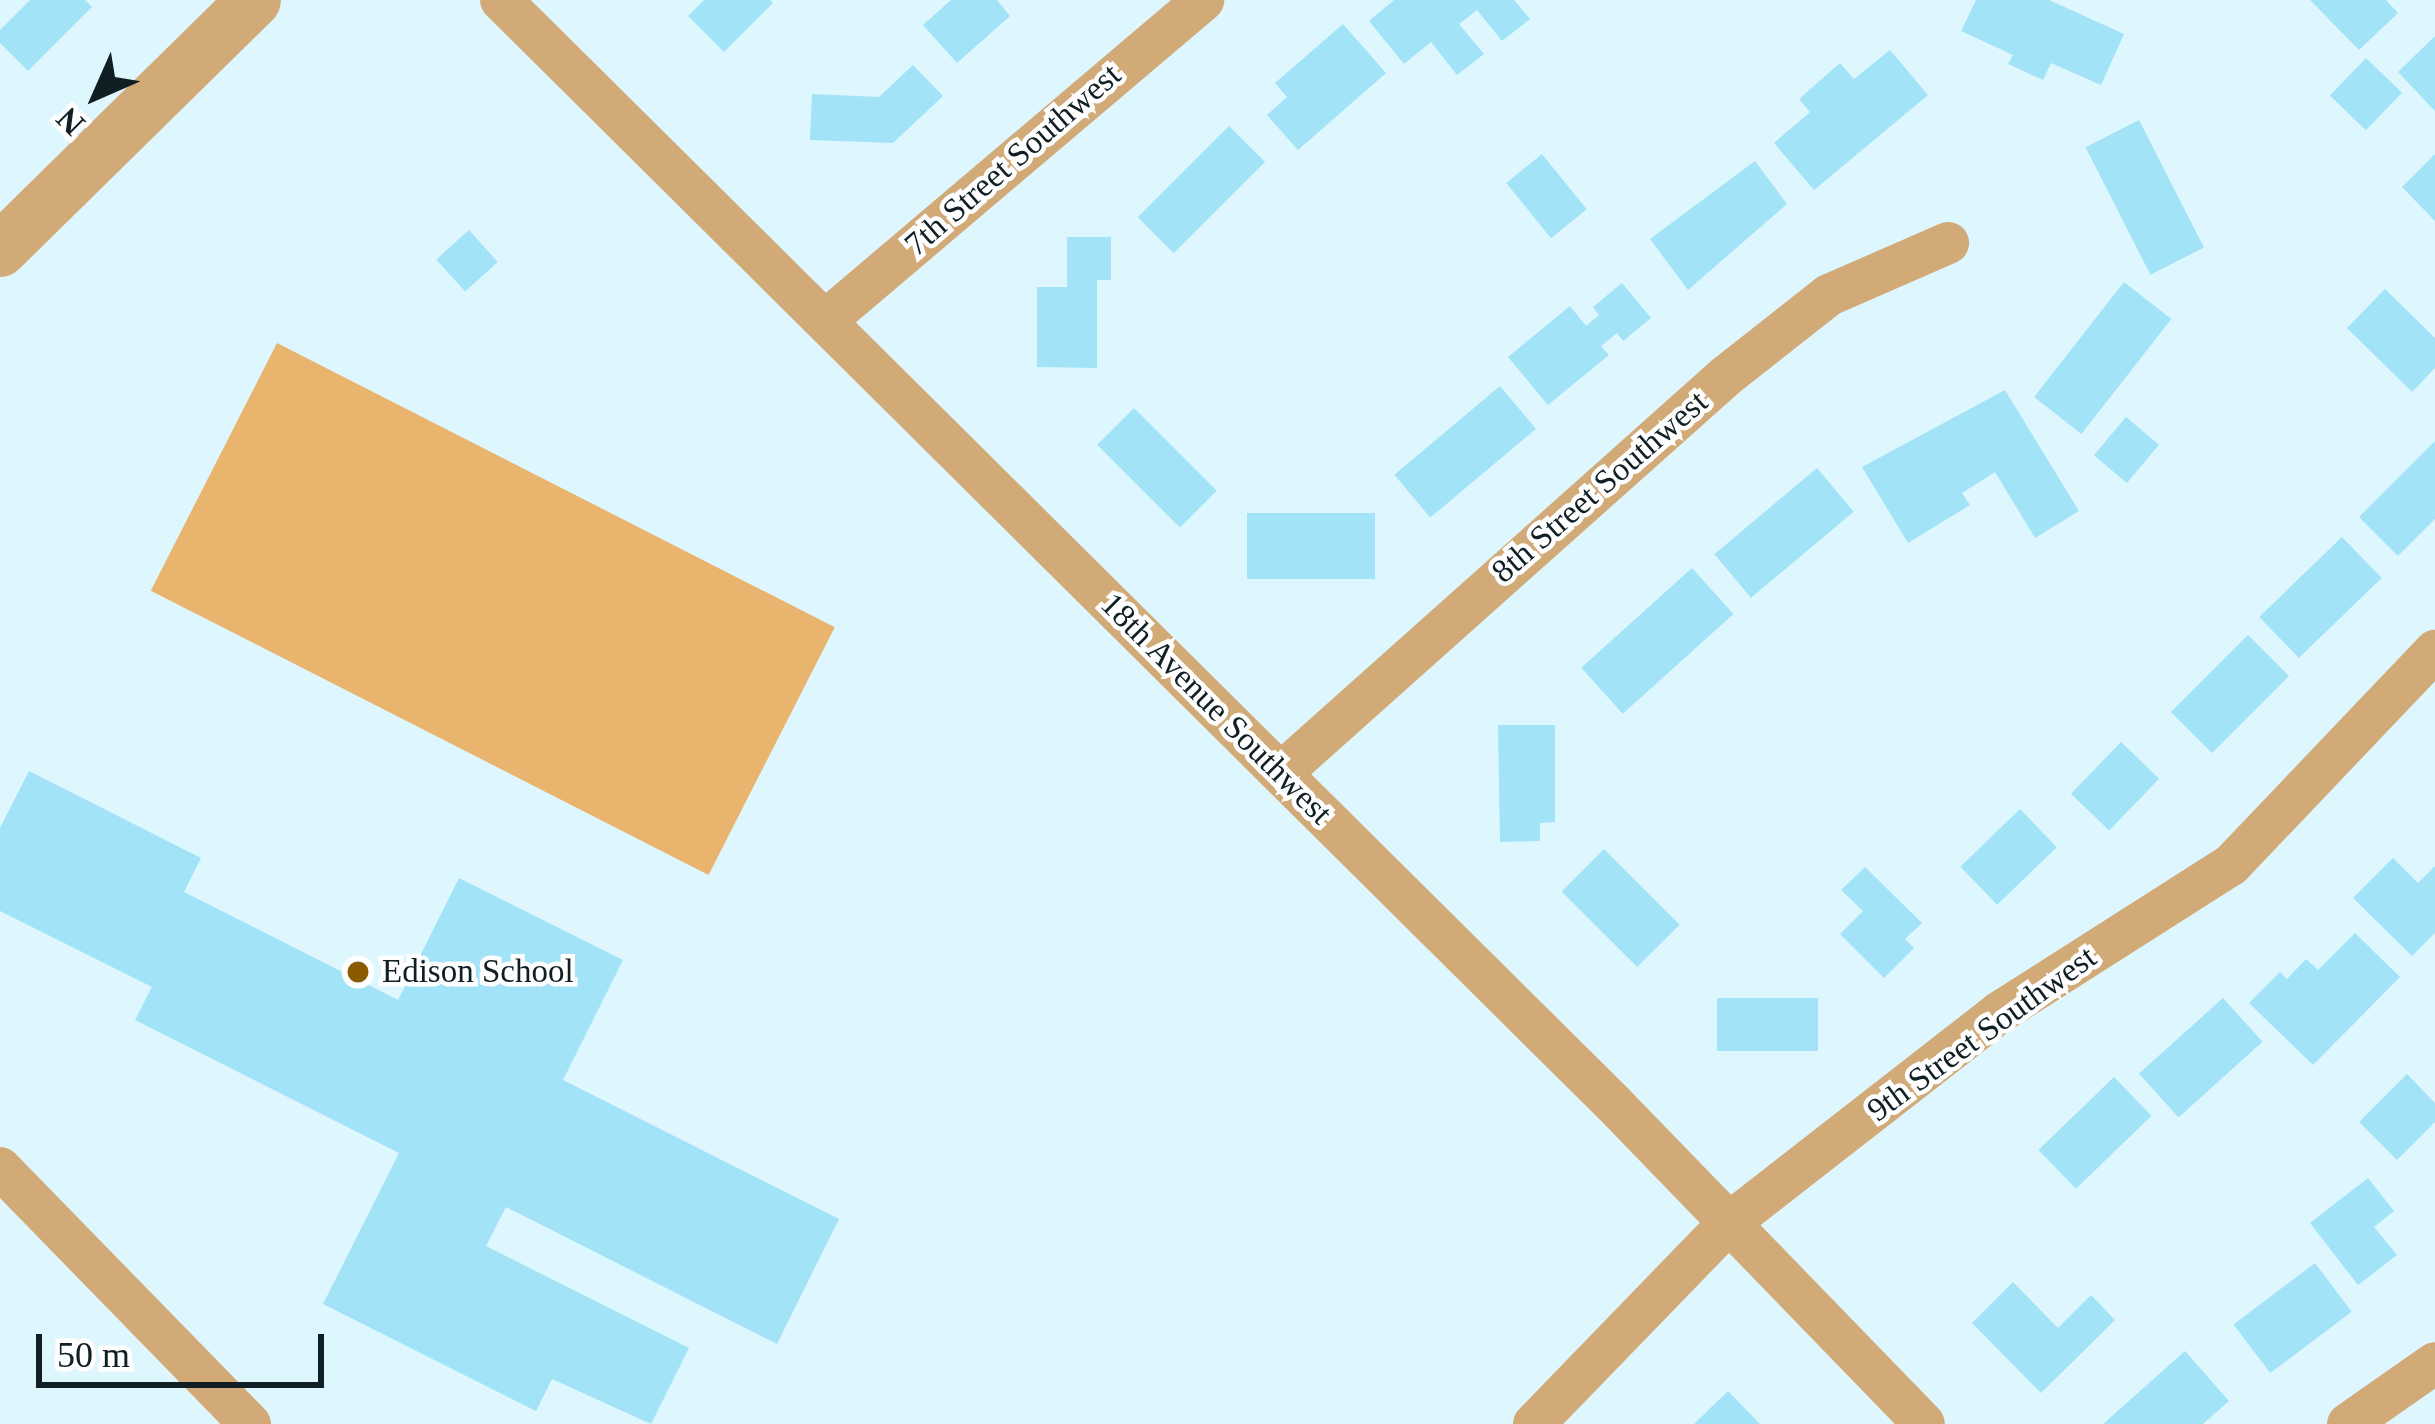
<!DOCTYPE html>
<html>
<head>
<meta charset="utf-8">
<style>
  body { margin:0 }
  #map { position:relative; width:2435px; height:1424px; overflow:hidden; background:#def6fe; font-family:Georgia,serif }
  div>[style] { position:absolute }
  [style*='--x'] { left:calc(var(--x)*1px); top:calc(var(--y)*1px); width:calc(var(--w)*1px); rotate:calc(var(--a)*1deg) }
  .green>* { inset:0; background:#e9b46e; transform-origin:0 0 }
  .building>* { inset:0; background:#a2e3f8; transform-origin:0 0 }
  .minor>* { height:42px; margin:-21px; padding:0 21px; transform-origin:21px; border-radius:21px; background:#d1aa77 }
  .tertiary>* { height:54px; margin:-27px; padding:0 27px; transform-origin:27px; border-radius:27px; background:#d1aa77 }
  .dots>* { width:33px; height:33px; translate:-50% -50%; box-sizing:border-box; border:6px solid #fefefe; border-radius:50% }
  span { translate:-50% -50%; white-space:nowrap; text-align:center; line-height:1.15; -webkit-text-stroke:9px #fefefe; paint-order:stroke }
  .street-label { font-size:33px; color:#0f1f23 }
  .poi-label { font-size:33px; color:#0f1f23 }
  .left { translate:0 -50%; text-align:left }
  .north { position:absolute; left:36px; top:36px; width:120px; height:120px; -webkit-text-stroke:9px #fefefe; paint-order:stroke; rotate:225deg; font-size:33px; font-weight:700; line-height:48px; text-align:center; color:#0f1f23 }
  .north::after { content:''; display:block; margin:auto; width:42px; height:54px; background:#0f1f23; clip-path:polygon(50% 0,100% 100%,50% 72%,0 100%) }
  .scale { position:absolute; left:36px; top:1334px; width:288px; height:54px; box-sizing:border-box; border:6px solid #0f1f23; border-top:0; padding-left:15px; font-size:36px; line-height:42px; white-space:nowrap; color:#0f1f23; -webkit-text-stroke:9px #fefefe; paint-order:stroke }
</style>
</head>
<body>
<div id="map">
  <div class="green">
    <div style="left:277px;top:343px;width:626px;height:278px;rotate:27deg"></div>
  </div>
  <div class="building">
    <div style="clip-path:polygon(30px 0,85px 0,92px 7px,28px 71px,0 43px,0 30px)"></div>
    <div style="clip-path:polygon(704px 0,770px 0,773px 3px,724px 52px,688px 16px)"></div>
    <div style="clip-path:polygon(951px 0,997px 0,1010px 16px,957px 63px,923px 25px)"></div>
    <div style="clip-path:polygon(1394px 0,1514px 0,1530px 19px,1502px 41px,1477px 10px,1459px 24px,1484px 54px,1457px 75px,1431px 42px,1404px 64px,1369px 21px)"></div>
    <div style="clip-path:polygon(1976px 0,2049px 0,2124px 34px,2101px 85px,2051px 63px,2043px 80px,2008px 64px,2013px 55px,1961px 31px)"></div>
    <div style="clip-path:polygon(2310px 0,2386px 0,2398px 13px,2359px 50px)"></div>
    <div style="clip-path:polygon(1343px 24px,1386px 73px,1298px 150px,1267px 115px,1287px 97px,1275px 83px)"></div>
    <div style="clip-path:polygon(2435px 36px,2435px 111px,2398px 72px)"></div>
    <div style="clip-path:polygon(1890px 50px,1928px 95px,1814px 190px,1774px 143px,1810px 112px,1799px 99px,1840px 63px,1854px 79px)"></div>
    <div style="left:2366px;top:58px;width:50px;height:52px;rotate:44deg"></div>
    <div style="clip-path:polygon(913px 65px,943px 96px,893px 143px,810px 140px,812px 94px,879px 97px)"></div>
    <div style="left:2139px;top:120px;width:143px;height:60px;rotate:63deg"></div>
    <div style="left:1229px;top:126px;width:51px;height:129px;rotate:45deg"></div>
    <div style="left:1542px;top:154px;width:71px;height:46px;rotate:51deg"></div>
    <div style="clip-path:polygon(2435px 154px,2435px 221px,2402px 187px)"></div>
    <div style="clip-path:polygon(1755px 161px,1787px 204px,1688px 290px,1650px 239px)"></div>
    <div style="left:469px;top:230px;width:43px;height:44px;rotate:48deg"></div>
    <div style="clip-path:polygon(1067px 237px,1111px 237px,1111px 280px,1097px 280px,1097px 368px,1037px 367px,1037px 287px,1067px 287px)"></div>
    <div style="left:2124px;top:282px;width:60px;height:146px;rotate:38deg"></div>
    <div style="clip-path:polygon(1622px 283px,1651px 318px,1623px 341px,1617px 333px,1601px 346px,1609px 355px,1548px 405px,1508px 357px,1570px 306px,1586px 326px,1599px 315px,1593px 307px)"></div>
    <div style="clip-path:polygon(2385px 289px,2435px 338px,2435px 368px,2412px 392px,2347px 328px)"></div>
    <div style="left:1500px;top:386px;width:56px;height:138px;rotate:50deg"></div>
    <div style="clip-path:polygon(2005px 390px,2079px 511px,2035px 538px,1995px 472px,1962px 493px,1970px 505px,1908px 543px,1862px 467px)"></div>
    <div style="left:1134px;top:408px;width:117px;height:52px;rotate:45deg"></div>
    <div style="left:2126px;top:417px;width:43px;height:50px;rotate:40deg"></div>
    <div style="clip-path:polygon(2435px 441px,2435px 519px,2398px 556px,2359px 517px)"></div>
    <div style="left:1817px;top:468px;width:57px;height:134px;rotate:50deg"></div>
    <div style="left:1375px;top:513px;width:66px;height:128px;rotate:90deg"></div>
    <div style="left:2342px;top:537px;width:57px;height:115px;rotate:46deg"></div>
    <div style="left:1692px;top:568px;width:62px;height:149px;rotate:48deg"></div>
    <div style="left:2248px;top:635px;width:58px;height:109px;rotate:45deg"></div>
    <div style="clip-path:polygon(1498px 725px,1555px 725px,1555px 822px,1540px 823px,1540px 841px,1500px 842px)"></div>
    <div style="left:2121px;top:742px;width:53px;height:72px;rotate:44deg"></div>
    <div style="clip-path:polygon(29px 771px,201px 858px,184px 892px,398px 1000px,459px 878px,623px 960px,563px 1080px,839px 1219px,777px 1344px,506px 1207px,486px 1246px,689px 1348px,651px 1424px,552px 1379px,536px 1411px,323px 1304px,399px 1153px,135px 1020px,152px 987px,0 911px,0 828px)"></div>
    <div style="left:2020px;top:809px;width:53px;height:83px;rotate:46deg"></div>
    <div style="left:1604px;top:849px;width:107px;height:60px;rotate:45deg"></div>
    <div style="clip-path:polygon(2393px 858px,2418px 883px,2435px 866px,2435px 933px,2412px 956px,2353px 898px)"></div>
    <div style="clip-path:polygon(1865px 867px,1922px 923px,1905px 939px,1914px 948px,1884px 978px,1840px 934px,1863px 911px,1841px 890px)"></div>
    <div style="clip-path:polygon(2355px 933px,2400px 977px,2313px 1065px,2249px 1003px,2280px 972px,2287px 979px,2306px 959px,2318px 970px)"></div>
    <div style="left:1717px;top:998px;width:101px;height:53px"></div>
    <div style="left:2223px;top:998px;width:59px;height:113px;rotate:48deg"></div>
    <div style="clip-path:polygon(2407px 1074px,2435px 1103px,2435px 1122px,2397px 1160px,2359px 1122px)"></div>
    <div style="left:2114px;top:1077px;width:54px;height:105px;rotate:46deg"></div>
    <div style="clip-path:polygon(2368px 1178px,2394px 1211px,2374px 1227px,2397px 1255px,2358px 1285px,2310px 1223px)"></div>
    <div style="left:2315px;top:1263px;width:61px;height:102px;rotate:53deg"></div>
    <div style="clip-path:polygon(2013px 1282px,2058px 1328px,2091px 1295px,2115px 1320px,2041px 1393px,1972px 1323px)"></div>
    <div style="clip-path:polygon(2185px 1351px,2229px 1401px,2203px 1424px,2103px 1424px)"></div>
    <div style="clip-path:polygon(1728px 1391px,1760px 1424px,1694px 1424px)"></div>
  </div>
  <div class="minor">
    <div style="--x:501;--y:0;--w:1565;--a:44.77"></div>
    <div style="--x:1612;--y:1102;--w:448;--a:45.9"></div>
    <div style="--x:825;--y:321;--w:496;--a:-40.3"></div>
    <div style="--x:1281;--y:773;--w:596;--a:-41.74"></div>
    <div style="--x:1726;--y:376;--w:131;--a:-38.2"></div>
    <div style="--x:1829;--y:295;--w:130;--a:-23.6"></div>
    <div style="--x:0;--y:1168;--w:358;--a:45.7"></div>
    <div style="--x:1534;--y:1424;--w:280;--a:-45.9"></div>
    <div style="--x:1729;--y:1223;--w:343;--a:-37.9"></div>
    <div style="--x:2000;--y:1012;--w:274;--a:-32.5"></div>
    <div style="--x:2231;--y:865;--w:296;--a:-46.4"></div>
    <div style="--x:2348;--y:1424;--w:106;--a:-35"></div>
  </div>
  <div class="tertiary">
    <div style="--x:0;--y:250;--w:356;--a:-44.5"></div>
  </div>
  <div class="dots">
    <div style="left:358px;top:972px;background:#8b5b01"></div>
  </div>
  <div class="street-label">
    <span style="left:1013px;top:160px;rotate:-41deg">7th Street Southwest</span>
    <span style="left:1600px;top:487px;rotate:-41deg">8th Street Southwest</span>
    <span style="left:1216px;top:709px;rotate:45deg">18th Avenue Southwest</span>
    <span style="left:1982px;top:1034px;rotate:-36deg">9th Street Southwest</span>
  </div>
  <div class="poi-label">
    <span class="left" style="left:382px;top:972px">Edison School</span>
  </div>
  <div class="north">N</div>
  <div class="scale">50 m</div>
</div>
</body>
</html>
